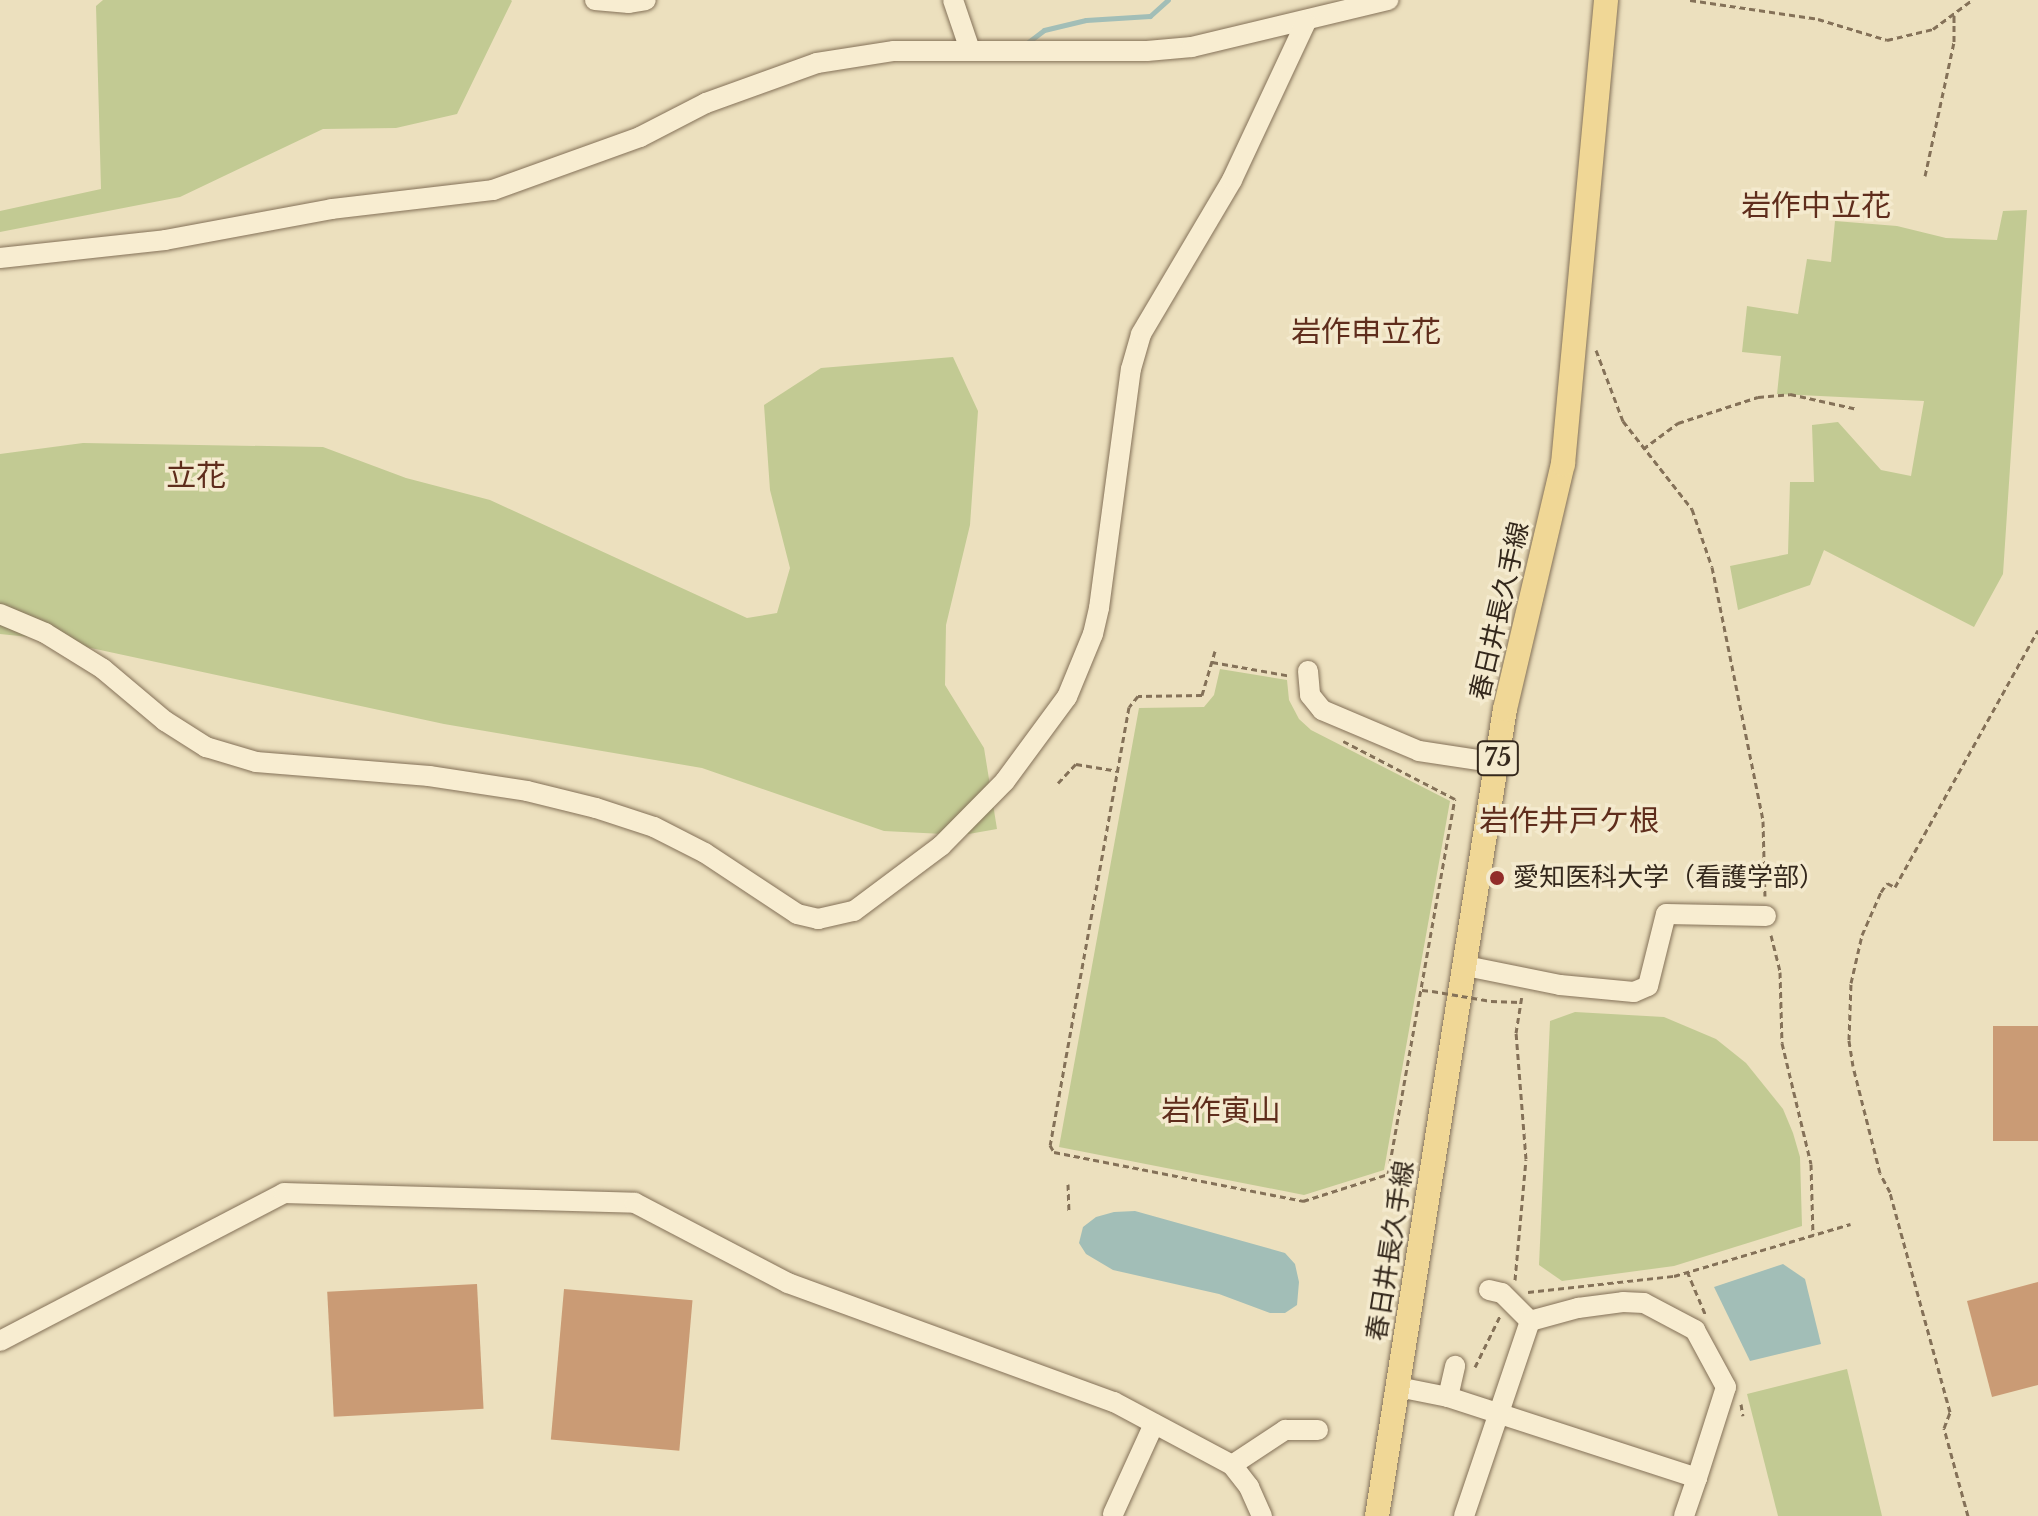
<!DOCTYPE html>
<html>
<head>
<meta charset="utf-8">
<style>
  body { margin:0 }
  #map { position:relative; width:2038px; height:1516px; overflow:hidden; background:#ece0be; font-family:"Libre Baskerville","Noto Sans JP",serif }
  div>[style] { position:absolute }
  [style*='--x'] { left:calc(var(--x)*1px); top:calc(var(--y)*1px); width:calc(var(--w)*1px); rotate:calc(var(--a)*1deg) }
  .green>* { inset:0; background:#c2ca93 }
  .water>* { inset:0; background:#a2beb7 }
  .stream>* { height:5px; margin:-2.5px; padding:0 2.5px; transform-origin:2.5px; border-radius:2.5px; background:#a2beb7 }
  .building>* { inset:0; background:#ca9b75; transform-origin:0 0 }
  .path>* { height:3px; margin-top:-1.5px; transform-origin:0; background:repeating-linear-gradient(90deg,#847158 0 6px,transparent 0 10px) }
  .roads { filter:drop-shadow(0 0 2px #847158) drop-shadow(0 0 2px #847158) }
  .minor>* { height:20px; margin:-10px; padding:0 10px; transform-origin:10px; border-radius:10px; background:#f8edd1 }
  .major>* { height:24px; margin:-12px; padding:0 12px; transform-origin:12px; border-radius:12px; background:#f0d796 }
  .path-bridge>* { height:3px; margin-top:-1.5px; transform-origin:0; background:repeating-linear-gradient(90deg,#847158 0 6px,transparent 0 10px) }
  .dots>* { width:22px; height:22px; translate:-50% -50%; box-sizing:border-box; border:4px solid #f4eace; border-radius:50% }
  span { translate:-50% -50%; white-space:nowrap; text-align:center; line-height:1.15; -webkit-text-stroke:7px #f4eace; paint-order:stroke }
  .shield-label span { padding:2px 6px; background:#f4eace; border:2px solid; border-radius:6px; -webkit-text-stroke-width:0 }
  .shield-label { font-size:24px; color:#34281c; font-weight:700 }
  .street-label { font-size:26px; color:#34281c }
  .poi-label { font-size:26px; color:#34281c }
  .left { translate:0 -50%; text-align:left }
  .quarter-label { font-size:30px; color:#5f2d1c }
</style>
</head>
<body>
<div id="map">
  <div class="green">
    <div style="clip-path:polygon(103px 0,511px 0,512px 1px,457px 114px,396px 128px,323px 129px,180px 197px,0 232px,0 211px,101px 189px,96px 6px)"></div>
    <div style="clip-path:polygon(2027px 210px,2003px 574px,1974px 627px,1824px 550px,1810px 585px,1738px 610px,1730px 566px,1788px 554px,1790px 482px,1814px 482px,1812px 425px,1838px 422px,1881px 470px,1911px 476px,1924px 401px,1777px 394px,1781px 356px,1742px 352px,1747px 306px,1798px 314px,1807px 259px,1831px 262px,1835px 221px,1897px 226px,1946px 238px,1997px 240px,2003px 211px)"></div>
    <div style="clip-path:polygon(953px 357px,978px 411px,970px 525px,946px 625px,945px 685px,984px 748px,997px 829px,963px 835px,884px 831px,702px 768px,444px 724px,49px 639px,0 634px,0 454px,83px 443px,323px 447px,406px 478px,490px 500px,747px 618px,777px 613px,790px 568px,770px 490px,764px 405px,821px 368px)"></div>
    <div style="clip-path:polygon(1220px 669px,1287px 680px,1289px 700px,1299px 719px,1311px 730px,1450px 801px,1384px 1170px,1304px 1195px,1059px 1147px,1139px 708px,1204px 707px,1214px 695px)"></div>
    <div style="clip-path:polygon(1575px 1012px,1664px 1017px,1716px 1039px,1746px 1063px,1783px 1109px,1793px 1133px,1800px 1157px,1802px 1226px,1674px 1266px,1562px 1281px,1539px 1265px,1550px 1021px)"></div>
    <div style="clip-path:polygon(1847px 1369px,1882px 1516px,1778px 1516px,1747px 1394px)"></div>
  </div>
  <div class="water">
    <div style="clip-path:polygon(1135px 1211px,1285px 1253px,1295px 1264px,1299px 1282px,1297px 1305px,1285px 1313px,1270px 1313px,1219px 1294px,1113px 1270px,1086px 1254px,1079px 1243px,1083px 1227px,1096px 1217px,1114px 1212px)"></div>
    <div style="clip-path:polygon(1783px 1264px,1805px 1279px,1821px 1344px,1750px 1361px,1714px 1287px)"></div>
  </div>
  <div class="stream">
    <div style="--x:1027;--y:43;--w:21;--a:-37"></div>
    <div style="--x:1044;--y:30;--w:43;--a:-13.4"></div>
    <div style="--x:1086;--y:20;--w:64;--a:-3.6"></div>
    <div style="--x:1150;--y:16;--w:24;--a:-42"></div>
  </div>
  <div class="building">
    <div style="left:2038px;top:1026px;width:115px;height:45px;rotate:90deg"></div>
    <div style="clip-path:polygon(2038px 1282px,2038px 1385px,1992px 1397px,1967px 1301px)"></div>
    <div style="left:477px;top:1284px;width:125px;height:150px;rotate:87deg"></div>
    <div style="left:564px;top:1289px;width:129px;height:151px;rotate:5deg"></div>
  </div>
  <div class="path">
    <div style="--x:1690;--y:0;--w:129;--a:8.4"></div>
    <div style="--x:1818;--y:19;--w:72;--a:16.9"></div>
    <div style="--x:1887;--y:40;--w:47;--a:-13.4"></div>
    <div style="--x:1933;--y:29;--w:49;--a:-36.6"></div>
    <div style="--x:1925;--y:176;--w:137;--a:-77.8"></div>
    <div style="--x:1954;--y:42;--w:27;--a:-90"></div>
    <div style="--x:1596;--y:350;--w:76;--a:69.2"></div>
    <div style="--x:1623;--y:421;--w:112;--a:51.9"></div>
    <div style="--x:1692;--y:509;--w:61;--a:71"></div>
    <div style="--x:1712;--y:567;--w:259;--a:78.6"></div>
    <div style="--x:1763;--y:821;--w:75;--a:88.5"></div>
    <div style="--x:1643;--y:449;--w:44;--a:-36.6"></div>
    <div style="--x:1678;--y:423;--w:84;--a:-18"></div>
    <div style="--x:1758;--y:397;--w:32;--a:-5"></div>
    <div style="--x:1790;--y:394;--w:69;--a:12.6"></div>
    <div style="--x:1215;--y:651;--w:46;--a:106.5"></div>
    <div style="--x:1202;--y:695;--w:64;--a:179.1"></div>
    <div style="--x:1138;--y:696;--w:14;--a:129"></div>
    <div style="--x:1129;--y:707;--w:445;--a:100.2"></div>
    <div style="--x:1050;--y:1145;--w:8;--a:60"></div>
    <div style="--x:1054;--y:1152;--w:254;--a:11.1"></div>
    <div style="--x:1303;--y:1201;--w:89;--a:-17.6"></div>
    <div style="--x:1388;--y:1174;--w:381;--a:-79.9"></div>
    <div style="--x:1455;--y:799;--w:126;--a:-152.6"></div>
    <div style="--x:1212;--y:662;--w:80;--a:10"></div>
    <div style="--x:1058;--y:783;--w:26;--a:-47"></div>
    <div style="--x:1076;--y:764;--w:43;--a:9.5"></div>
    <div style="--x:1771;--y:935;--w:38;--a:76"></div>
    <div style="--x:1780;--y:972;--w:71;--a:88.4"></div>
    <div style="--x:1782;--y:1043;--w:124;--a:76.5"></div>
    <div style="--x:1811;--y:1164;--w:71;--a:88.4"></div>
    <div style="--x:1422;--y:990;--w:10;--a:6"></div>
    <div style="--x:1491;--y:1001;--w:29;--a:2"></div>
    <div style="--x:1068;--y:1184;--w:29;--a:88"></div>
    <div style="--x:1687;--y:1271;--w:49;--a:67.1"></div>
    <div style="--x:1515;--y:1280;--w:121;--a:-84.8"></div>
    <div style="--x:1526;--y:1159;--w:126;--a:-94.5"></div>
    <div style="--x:1516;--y:1033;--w:36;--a:-81"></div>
    <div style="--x:1528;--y:1292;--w:147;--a:-6.3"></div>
    <div style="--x:1674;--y:1276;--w:184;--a:-16.4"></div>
    <div style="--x:1475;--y:1367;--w:57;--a:-63.9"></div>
    <div style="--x:1741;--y:1404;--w:12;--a:81"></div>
    <div style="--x:1968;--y:1516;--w:91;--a:-105.3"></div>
    <div style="--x:1944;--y:1428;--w:17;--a:-69"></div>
    <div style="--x:1950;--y:1412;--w:228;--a:-105.3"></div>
    <div style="--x:1890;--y:1192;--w:21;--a:-118"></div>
    <div style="--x:1880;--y:1173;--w:110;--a:-104.2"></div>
    <div style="--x:1853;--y:1066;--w:26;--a:-99"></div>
    <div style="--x:1849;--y:1040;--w:57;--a:-88"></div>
    <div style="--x:1851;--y:983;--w:49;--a:-77.1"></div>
    <div style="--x:1862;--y:935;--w:47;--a:-66.2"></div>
    <div style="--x:1881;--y:892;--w:11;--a:-56"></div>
    <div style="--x:1887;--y:883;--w:9;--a:27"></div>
    <div style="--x:1895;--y:887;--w:294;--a:-60.9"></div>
  </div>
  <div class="roads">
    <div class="minor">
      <div style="--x:595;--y:0;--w:34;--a:5"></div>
      <div style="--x:629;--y:3;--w:17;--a:-10"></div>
      <div style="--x:953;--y:0;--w:53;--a:71.2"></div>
      <div style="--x:0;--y:258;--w:166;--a:-6.2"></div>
      <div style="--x:165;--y:240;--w:170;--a:-10.5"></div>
      <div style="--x:332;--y:209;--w:162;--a:-6.7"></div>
      <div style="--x:493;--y:190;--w:156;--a:-19.8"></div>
      <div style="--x:640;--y:137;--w:74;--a:-27.3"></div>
      <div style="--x:706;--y:103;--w:118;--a:-19.8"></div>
      <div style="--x:817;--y:63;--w:78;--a:-8.9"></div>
      <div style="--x:894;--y:51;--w:253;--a:0"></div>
      <div style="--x:1147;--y:51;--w:45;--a:-5.1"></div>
      <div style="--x:1192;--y:47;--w:202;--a:-13.5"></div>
      <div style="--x:0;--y:614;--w:49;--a:22.9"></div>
      <div style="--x:45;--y:633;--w:68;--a:31.8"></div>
      <div style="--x:103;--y:669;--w:81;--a:40"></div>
      <div style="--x:165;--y:721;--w:49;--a:32.4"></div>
      <div style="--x:206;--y:747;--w:52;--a:16.7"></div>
      <div style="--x:256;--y:762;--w:174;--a:4.6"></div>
      <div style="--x:429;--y:776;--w:99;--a:8.7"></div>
      <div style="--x:527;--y:791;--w:71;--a:13.8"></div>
      <div style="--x:596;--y:808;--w:61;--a:18.1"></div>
      <div style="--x:654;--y:827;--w:57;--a:27"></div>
      <div style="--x:705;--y:853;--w:110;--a:33.5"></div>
      <div style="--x:797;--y:914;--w:22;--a:13"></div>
      <div style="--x:818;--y:919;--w:37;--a:-13"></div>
      <div style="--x:854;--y:911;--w:109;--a:-36.8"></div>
      <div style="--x:941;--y:846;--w:91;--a:-45.4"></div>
      <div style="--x:1005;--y:781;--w:104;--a:-53.6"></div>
      <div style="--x:1067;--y:697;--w:68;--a:-67.6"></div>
      <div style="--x:1093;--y:634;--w:27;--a:-77"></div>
      <div style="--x:1099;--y:608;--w:241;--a:-82.4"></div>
      <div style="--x:1131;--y:369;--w:36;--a:-74"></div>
      <div style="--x:1141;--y:334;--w:179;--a:-59.4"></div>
      <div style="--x:1232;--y:180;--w:174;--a:-64.9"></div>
      <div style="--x:1308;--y:671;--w:24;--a:85"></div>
      <div style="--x:1310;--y:695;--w:19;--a:51"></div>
      <div style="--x:1322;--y:710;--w:105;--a:22.9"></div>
      <div style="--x:1419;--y:751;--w:79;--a:8.7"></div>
      <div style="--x:1466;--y:966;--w:96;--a:11.4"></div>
      <div style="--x:1560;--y:985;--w:74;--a:5.4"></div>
      <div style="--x:1634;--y:992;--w:15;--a:-23"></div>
      <div style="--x:1648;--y:986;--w:74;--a:-76"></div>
      <div style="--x:1666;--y:914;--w:100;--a:1.1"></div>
      <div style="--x:1489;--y:1290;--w:13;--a:13"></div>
      <div style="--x:1502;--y:1293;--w:40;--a:45"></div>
      <div style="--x:0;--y:1341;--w:320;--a:-27.5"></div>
      <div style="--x:284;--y:1193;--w:351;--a:1.6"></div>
      <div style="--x:635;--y:1203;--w:173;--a:27.6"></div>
      <div style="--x:788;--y:1283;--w:347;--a:20.1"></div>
      <div style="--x:1114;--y:1402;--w:134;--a:28.1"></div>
      <div style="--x:1232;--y:1465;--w:28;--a:52"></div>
      <div style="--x:1249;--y:1487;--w:32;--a:66"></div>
      <div style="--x:1398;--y:1387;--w:51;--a:11.3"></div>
      <div style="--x:1448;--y:1397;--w:262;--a:18"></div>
      <div style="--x:1697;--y:1478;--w:40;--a:108.9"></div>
      <div style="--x:1448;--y:1397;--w:32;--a:-77"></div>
      <div style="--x:1232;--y:1465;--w:64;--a:-33.4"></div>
      <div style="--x:1285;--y:1430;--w:33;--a:0"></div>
      <div style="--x:1113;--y:1514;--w:99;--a:-65.5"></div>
      <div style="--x:1464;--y:1516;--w:206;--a:-71.3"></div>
      <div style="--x:1530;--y:1321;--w:50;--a:-15.2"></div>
      <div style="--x:1578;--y:1308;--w:45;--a:-7.6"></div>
      <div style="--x:1623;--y:1302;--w:21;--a:3"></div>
      <div style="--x:1644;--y:1303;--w:58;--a:27.9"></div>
      <div style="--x:1695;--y:1330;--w:65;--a:61.5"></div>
      <div style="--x:1726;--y:1387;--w:96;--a:107.7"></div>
    </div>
    <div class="major">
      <div style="--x:1377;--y:1516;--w:817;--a:-80.99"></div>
      <div style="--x:1505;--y:709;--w:252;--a:-76.7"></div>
      <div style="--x:1563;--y:464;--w:466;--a:-84.7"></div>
    </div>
  </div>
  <div class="path-bridge">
    <div style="--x:1432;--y:991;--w:60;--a:9.6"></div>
  </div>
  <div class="dots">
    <div style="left:1497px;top:878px;background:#922c29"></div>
  </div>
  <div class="shield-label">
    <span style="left:1498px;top:758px">75</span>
  </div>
  <div class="street-label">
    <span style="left:1500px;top:611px;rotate:-77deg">春日井長久手線</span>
    <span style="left:1391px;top:1251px;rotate:-81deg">春日井長久手線</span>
  </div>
  <div class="poi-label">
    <span class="left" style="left:1513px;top:878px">愛知医科大学（看護学部）</span>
  </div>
  <div class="quarter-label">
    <span style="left:1816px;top:206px">岩作中立花</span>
    <span style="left:1366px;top:332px">岩作申立花</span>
    <span style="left:196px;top:476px">立花</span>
    <span style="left:1569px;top:821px">岩作井戸ケ根</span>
    <span style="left:1221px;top:1111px">岩作寅山</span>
  </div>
</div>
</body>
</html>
